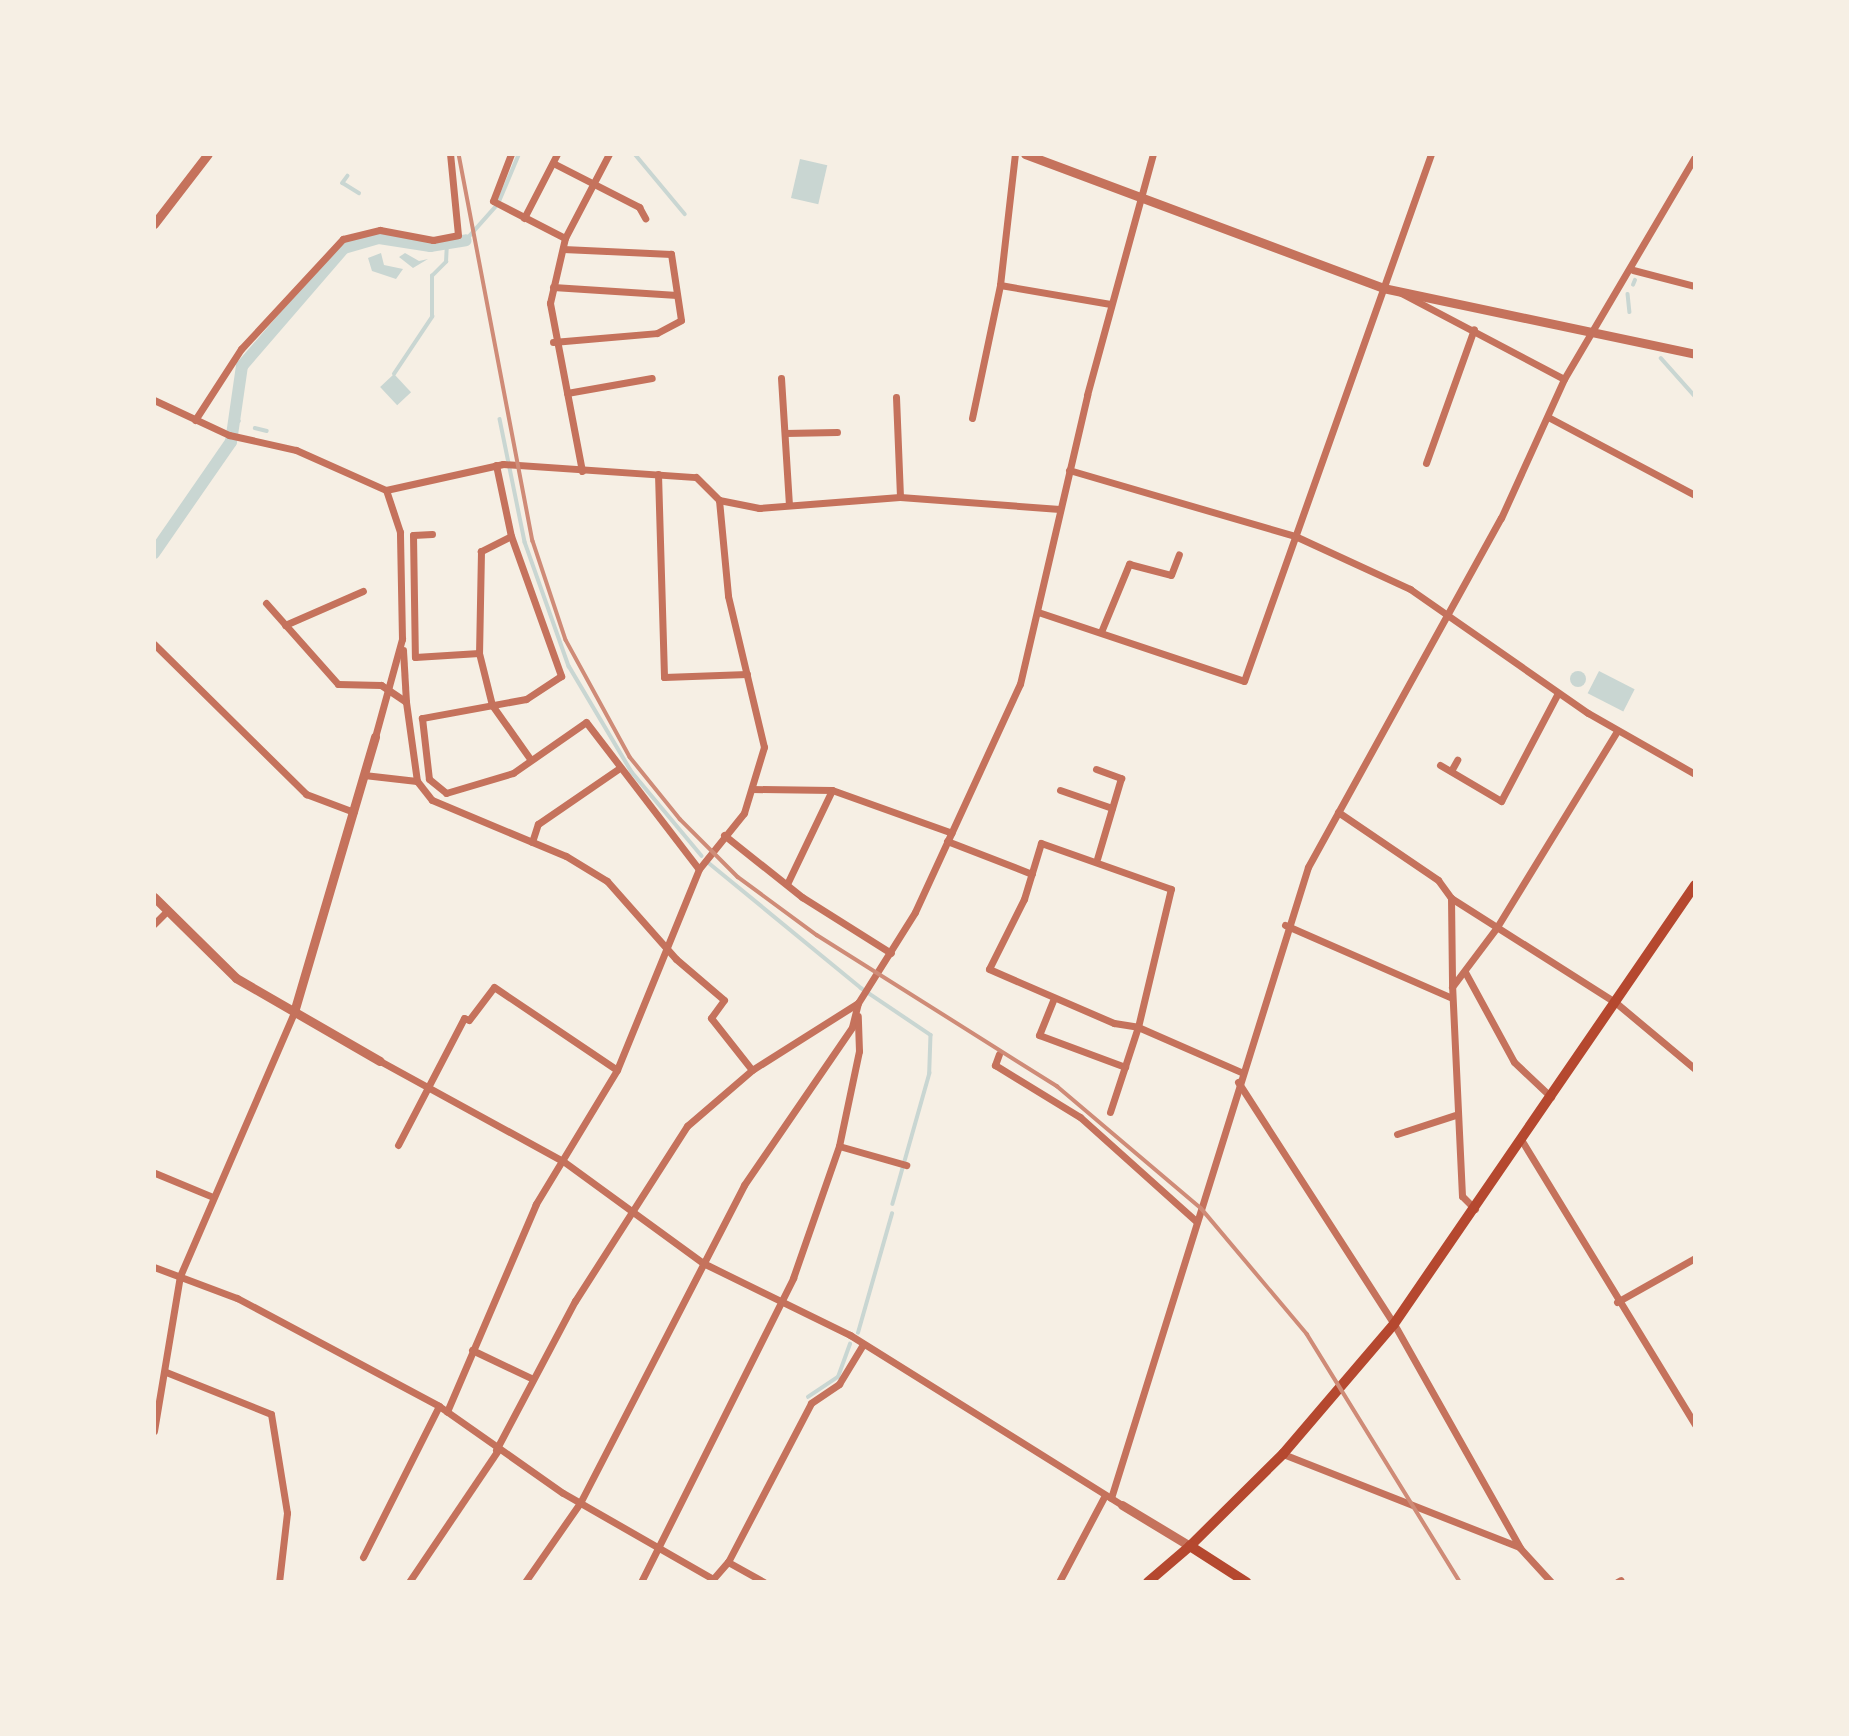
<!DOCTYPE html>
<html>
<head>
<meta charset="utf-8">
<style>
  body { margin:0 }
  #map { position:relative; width:1849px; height:1736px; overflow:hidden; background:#f6efe4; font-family:"DM Sans",sans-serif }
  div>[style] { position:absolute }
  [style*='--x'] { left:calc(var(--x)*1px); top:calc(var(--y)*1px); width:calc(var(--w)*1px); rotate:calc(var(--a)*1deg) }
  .water>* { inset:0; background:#c9d6d2; transform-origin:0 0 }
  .round { border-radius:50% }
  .stream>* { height:3.5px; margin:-1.75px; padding:0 1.75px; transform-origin:1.75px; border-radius:1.75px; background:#c9d6d2 }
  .canal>* { height:12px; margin:-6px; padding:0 6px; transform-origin:6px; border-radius:6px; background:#c9d6d2 }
  .minor>* { height:7px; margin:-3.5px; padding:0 3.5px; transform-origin:3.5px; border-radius:3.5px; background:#c5725c }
  .tertiary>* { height:9px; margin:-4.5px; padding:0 4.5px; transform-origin:4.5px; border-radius:4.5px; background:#c5725c }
  .secondary>* { height:10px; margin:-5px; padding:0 5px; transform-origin:5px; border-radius:5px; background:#b5482f }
  .trunk>* { height:10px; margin:-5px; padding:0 5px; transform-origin:5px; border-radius:5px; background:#b5482f }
  .rail>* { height:3.5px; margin:-1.75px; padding:0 1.75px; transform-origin:1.75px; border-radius:1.75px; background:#cf8b77 }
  span { translate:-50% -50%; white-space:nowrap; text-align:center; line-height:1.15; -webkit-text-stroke:6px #f6efe4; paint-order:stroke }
  .frame { position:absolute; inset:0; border:156px solid #f6efe4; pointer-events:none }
</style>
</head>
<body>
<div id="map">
  <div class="water">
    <div style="left:800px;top:159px;width:28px;height:40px;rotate:13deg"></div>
    <div style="clip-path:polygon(381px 253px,384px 265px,403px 269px,396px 279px,372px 271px,368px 258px)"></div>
    <div style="clip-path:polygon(405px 253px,419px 261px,428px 259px,413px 268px,399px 257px)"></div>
    <div style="left:394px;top:374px;width:25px;height:19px;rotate:47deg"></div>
    <div class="round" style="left:1570px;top:671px;width:16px;height:16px"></div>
    <div style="left:1599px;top:671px;width:40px;height:25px;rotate:27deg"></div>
  </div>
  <div class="stream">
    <div style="--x:635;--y:154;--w:78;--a:50.2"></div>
    <div style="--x:348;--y:176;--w:9;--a:126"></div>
    <div style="--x:343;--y:183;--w:19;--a:32"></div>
    <div style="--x:466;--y:240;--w:48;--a:-48.4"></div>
    <div style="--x:498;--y:204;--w:54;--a:-67.2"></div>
    <div style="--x:1633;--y:285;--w:5;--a:-68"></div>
    <div style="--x:1628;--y:294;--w:18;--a:84"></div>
    <div style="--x:1661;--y:358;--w:51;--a:48.2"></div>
    <div style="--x:394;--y:374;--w:69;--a:-56.3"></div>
    <div style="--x:432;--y:317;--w:41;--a:-90"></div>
    <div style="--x:432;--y:276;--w:20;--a:-45"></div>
    <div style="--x:446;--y:262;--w:17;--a:-87"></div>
    <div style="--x:500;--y:419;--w:126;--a:78.5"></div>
    <div style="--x:525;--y:542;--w:132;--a:70.5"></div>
    <div style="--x:569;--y:666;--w:123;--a:59.3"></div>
    <div style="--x:632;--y:772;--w:109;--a:50.2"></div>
    <div style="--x:236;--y:420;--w:3;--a:18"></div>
    <div style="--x:255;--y:428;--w:12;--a:14"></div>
    <div style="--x:709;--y:863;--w:197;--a:39.4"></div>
    <div style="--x:861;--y:988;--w:84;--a:33.9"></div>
    <div style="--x:931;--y:1035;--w:38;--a:92"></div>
    <div style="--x:930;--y:1073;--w:136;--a:105.8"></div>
    <div style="--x:858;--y:1333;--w:124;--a:-74.1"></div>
    <div style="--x:808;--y:1397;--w:36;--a:-34"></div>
    <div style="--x:838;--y:1377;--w:35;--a:-70"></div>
  </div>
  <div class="canal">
    <div style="--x:154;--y:553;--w:135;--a:-55.3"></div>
    <div style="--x:231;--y:442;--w:77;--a:-81.8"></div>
    <div style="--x:242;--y:366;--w:156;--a:-49.2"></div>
    <div style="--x:344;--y:248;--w:36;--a:-16"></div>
    <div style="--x:379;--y:238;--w:52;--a:8.9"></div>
    <div style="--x:430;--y:246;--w:36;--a:-9"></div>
  </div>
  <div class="minor">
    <div style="--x:511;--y:154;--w:50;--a:111"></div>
    <div style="--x:493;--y:201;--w:81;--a:27.2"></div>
    <div style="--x:553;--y:163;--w:97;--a:27.1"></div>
    <div style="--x:639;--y:207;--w:13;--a:61"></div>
    <div style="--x:524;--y:218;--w:72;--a:-62.7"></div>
    <div style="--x:1633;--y:270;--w:64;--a:14.5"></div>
    <div style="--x:1000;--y:285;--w:112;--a:9.8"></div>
    <div style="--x:553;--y:287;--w:124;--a:3.7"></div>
    <div style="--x:1401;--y:293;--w:184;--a:27.8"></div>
    <div style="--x:553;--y:342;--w:104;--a:-4.9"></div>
    <div style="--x:657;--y:333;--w:27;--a:-28"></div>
    <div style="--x:681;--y:320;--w:67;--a:-98.6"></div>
    <div style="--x:671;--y:254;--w:108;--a:-177.3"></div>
    <div style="--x:781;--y:378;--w:127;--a:86.4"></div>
    <div style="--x:567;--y:393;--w:86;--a:-10"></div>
    <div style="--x:896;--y:397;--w:100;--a:87.7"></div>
    <div style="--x:154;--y:400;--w:83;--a:25"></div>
    <div style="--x:229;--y:435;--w:69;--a:12.6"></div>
    <div style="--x:296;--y:450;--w:98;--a:24"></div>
    <div style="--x:386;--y:490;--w:120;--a:-12.5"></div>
    <div style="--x:503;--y:464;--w:193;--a:3.9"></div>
    <div style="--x:696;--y:477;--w:33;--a:45"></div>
    <div style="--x:719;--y:500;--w:96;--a:84.6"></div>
    <div style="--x:728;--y:596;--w:155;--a:76.6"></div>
    <div style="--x:764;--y:747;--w:69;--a:106.9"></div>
    <div style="--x:744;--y:813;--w:72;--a:128.8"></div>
    <div style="--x:699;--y:869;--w:217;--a:112.2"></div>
    <div style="--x:617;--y:1070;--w:157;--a:121.2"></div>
    <div style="--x:536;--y:1204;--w:226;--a:113.2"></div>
    <div style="--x:1548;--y:417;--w:166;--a:28"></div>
    <div style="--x:972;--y:418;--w:136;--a:-78.1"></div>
    <div style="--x:1000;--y:285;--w:132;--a:-83.5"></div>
    <div style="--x:195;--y:420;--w:85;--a:-57.1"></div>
    <div style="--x:241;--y:349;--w:150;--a:-47.2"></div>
    <div style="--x:343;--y:239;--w:38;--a:-14"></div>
    <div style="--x:380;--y:230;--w:54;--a:10.7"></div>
    <div style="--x:433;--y:240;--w:25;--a:-11"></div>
    <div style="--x:458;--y:235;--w:81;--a:-95.6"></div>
    <div style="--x:785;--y:433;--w:52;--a:-1.1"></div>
    <div style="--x:1426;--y:463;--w:142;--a:-70.3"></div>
    <div style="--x:496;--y:465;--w:73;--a:78.1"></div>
    <div style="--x:511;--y:536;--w:149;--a:70.3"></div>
    <div style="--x:561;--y:676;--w:42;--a:146.7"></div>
    <div style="--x:526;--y:699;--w:106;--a:169.6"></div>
    <div style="--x:422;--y:718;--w:61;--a:83.5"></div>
    <div style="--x:429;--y:779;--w:22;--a:39"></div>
    <div style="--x:446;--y:793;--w:70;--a:-16.6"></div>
    <div style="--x:513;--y:773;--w:89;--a:-34.9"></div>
    <div style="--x:586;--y:722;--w:185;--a:52.5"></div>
    <div style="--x:1069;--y:470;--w:235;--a:16.3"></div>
    <div style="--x:1295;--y:536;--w:127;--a:24.7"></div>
    <div style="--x:1410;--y:589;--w:217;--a:34.9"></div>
    <div style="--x:1588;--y:713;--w:123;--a:29.7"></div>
    <div style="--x:582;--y:471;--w:171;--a:-100.8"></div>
    <div style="--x:550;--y:303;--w:67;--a:-77"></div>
    <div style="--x:565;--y:238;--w:95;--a:-62.4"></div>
    <div style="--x:658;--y:474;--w:203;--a:88.3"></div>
    <div style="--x:664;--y:677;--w:83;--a:-2.1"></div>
    <div style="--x:719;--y:500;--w:41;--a:11.3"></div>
    <div style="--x:759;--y:508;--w:141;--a:-4.5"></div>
    <div style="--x:900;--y:497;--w:160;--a:4.3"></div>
    <div style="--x:432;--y:534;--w:19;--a:177"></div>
    <div style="--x:413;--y:535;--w:122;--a:89.1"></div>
    <div style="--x:415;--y:657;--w:64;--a:-3.6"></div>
    <div style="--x:511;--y:536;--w:34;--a:153"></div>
    <div style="--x:481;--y:551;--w:102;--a:91.1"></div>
    <div style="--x:479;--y:653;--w:54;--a:76"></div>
    <div style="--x:492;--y:705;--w:67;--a:54.7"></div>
    <div style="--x:266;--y:603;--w:108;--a:48.4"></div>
    <div style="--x:338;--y:684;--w:43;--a:1.3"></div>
    <div style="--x:381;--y:685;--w:30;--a:34"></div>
    <div style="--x:406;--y:702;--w:80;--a:82.1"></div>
    <div style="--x:417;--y:781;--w:24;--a:52"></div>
    <div style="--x:432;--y:800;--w:145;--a:22.7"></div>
    <div style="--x:566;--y:856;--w:48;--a:31.4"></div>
    <div style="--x:607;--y:881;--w:104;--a:48.5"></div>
    <div style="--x:676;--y:959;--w:63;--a:40.5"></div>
    <div style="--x:724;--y:1000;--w:22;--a:126"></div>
    <div style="--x:711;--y:1018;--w:66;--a:51.7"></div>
    <div style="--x:1038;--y:612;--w:217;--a:18.5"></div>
    <div style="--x:1244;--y:681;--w:559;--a:-70.46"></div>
    <div style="--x:285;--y:625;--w:85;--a:-23.6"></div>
    <div style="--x:1101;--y:632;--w:74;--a:-67.6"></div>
    <div style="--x:1129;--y:564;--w:43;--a:14.7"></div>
    <div style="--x:1171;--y:575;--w:22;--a:-69"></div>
    <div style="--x:154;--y:644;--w:214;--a:44.6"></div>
    <div style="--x:306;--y:794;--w:51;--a:20.6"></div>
    <div style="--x:403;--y:650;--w:52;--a:86.7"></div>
    <div style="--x:375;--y:737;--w:102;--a:-74.6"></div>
    <div style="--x:402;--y:639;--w:107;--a:-91.1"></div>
    <div style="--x:400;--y:532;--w:44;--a:-108.4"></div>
    <div style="--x:1440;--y:765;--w:71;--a:30.5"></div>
    <div style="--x:1501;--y:801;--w:122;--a:-62.2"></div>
    <div style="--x:1096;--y:769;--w:27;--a:20"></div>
    <div style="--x:1121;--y:778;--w:84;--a:106.5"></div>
    <div style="--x:1451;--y:771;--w:13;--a:-61"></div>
    <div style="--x:364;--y:775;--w:53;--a:6.5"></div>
    <div style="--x:752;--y:789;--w:80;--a:0.7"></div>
    <div style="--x:832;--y:790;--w:127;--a:19.7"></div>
    <div style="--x:1060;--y:790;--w:55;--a:19.1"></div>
    <div style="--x:1338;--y:812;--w:121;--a:34.2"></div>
    <div style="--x:1438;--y:880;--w:22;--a:54"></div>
    <div style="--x:1451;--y:898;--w:194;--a:32.4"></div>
    <div style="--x:1615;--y:1002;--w:104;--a:39.9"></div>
    <div style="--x:724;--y:835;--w:100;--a:38.5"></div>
    <div style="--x:802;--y:897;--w:105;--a:32.2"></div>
    <div style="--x:947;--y:841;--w:91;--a:21.2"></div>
    <div style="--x:532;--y:842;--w:19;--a:-72"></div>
    <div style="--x:538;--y:824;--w:97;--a:-34.5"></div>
    <div style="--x:787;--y:884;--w:104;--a:-64.4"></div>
    <div style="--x:1451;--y:898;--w:88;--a:89.3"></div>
    <div style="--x:154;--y:924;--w:17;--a:-45"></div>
    <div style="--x:1285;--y:925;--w:182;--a:23.6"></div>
    <div style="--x:1465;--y:972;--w:102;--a:61.4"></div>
    <div style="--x:1514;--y:1062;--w:51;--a:43.4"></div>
    <div style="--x:1054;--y:998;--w:40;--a:112"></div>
    <div style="--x:1039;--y:1035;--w:92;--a:20.4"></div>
    <div style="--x:999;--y:1054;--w:12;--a:110"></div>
    <div style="--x:995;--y:1065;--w:100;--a:31.5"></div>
    <div style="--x:1080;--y:1117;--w:157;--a:41.9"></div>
    <div style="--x:380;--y:1061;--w:209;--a:28.7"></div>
    <div style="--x:563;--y:1161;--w:173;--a:36.1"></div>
    <div style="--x:703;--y:1263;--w:164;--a:26.1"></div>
    <div style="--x:850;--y:1335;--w:321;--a:32"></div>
    <div style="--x:1238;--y:1082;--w:288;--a:57.2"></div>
    <div style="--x:1394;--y:1324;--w:257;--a:60.6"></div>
    <div style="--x:1520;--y:1548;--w:46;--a:47.6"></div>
    <div style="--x:1110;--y:1112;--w:89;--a:-71.8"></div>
    <div style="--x:1138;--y:1027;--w:142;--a:-76.6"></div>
    <div style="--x:1171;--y:889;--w:138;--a:-160.5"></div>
    <div style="--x:1041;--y:843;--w:59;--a:106.9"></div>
    <div style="--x:1024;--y:899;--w:78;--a:116.6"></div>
    <div style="--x:989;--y:969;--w:136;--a:23.4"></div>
    <div style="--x:1114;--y:1023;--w:24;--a:9"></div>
    <div style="--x:1138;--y:1027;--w:112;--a:23.6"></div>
    <div style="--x:1397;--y:1134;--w:61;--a:-18.1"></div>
    <div style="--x:1522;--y:1141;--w:332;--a:58.6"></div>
    <div style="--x:398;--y:1145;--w:143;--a:-62.5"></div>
    <div style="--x:464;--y:1018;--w:5;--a:22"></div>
    <div style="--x:469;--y:1020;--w:41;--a:-52.9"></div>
    <div style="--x:494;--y:987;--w:148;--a:34"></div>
    <div style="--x:839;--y:1146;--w:70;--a:15.8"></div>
    <div style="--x:155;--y:1173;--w:63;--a:22.5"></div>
    <div style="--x:1475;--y:1209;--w:18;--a:-135"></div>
    <div style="--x:1462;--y:1196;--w:209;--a:-92.7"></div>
    <div style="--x:1452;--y:987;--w:75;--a:-53.1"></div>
    <div style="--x:1497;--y:927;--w:230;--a:-58.5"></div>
    <div style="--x:154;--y:1267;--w:89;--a:20.5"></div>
    <div style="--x:237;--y:1298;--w:229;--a:28.1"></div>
    <div style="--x:439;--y:1406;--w:151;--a:35.1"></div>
    <div style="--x:563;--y:1493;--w:173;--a:29.8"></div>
    <div style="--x:713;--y:1579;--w:23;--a:-49"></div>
    <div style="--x:728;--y:1562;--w:41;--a:29.1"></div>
    <div style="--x:1617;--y:1302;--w:90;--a:-29.4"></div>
    <div style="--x:472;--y:1350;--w:65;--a:25.4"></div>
    <div style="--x:166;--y:1372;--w:113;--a:21.8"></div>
    <div style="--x:271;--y:1414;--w:100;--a:80.8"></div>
    <div style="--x:287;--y:1513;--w:69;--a:96.6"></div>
    <div style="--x:154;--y:1431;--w:157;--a:-80.5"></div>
    <div style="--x:180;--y:1276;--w:288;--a:-66.6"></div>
    <div style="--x:496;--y:1450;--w:169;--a:-62.1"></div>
    <div style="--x:575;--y:1301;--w:208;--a:-57.4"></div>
    <div style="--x:687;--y:1126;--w:86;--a:-40.7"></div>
    <div style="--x:752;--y:1070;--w:125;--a:-32.3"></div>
    <div style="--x:1283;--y:1454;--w:254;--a:21.5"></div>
    <div style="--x:1111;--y:1498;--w:661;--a:-72.66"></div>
    <div style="--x:1308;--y:867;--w:399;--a:-61.1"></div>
    <div style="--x:1501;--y:518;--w:153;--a:-65.6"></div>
    <div style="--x:1564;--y:379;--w:258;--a:-59.5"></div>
    <div style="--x:363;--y:1557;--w:169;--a:-63.3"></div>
    <div style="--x:728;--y:1562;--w:179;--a:-62.4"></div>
    <div style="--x:811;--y:1403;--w:34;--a:-34"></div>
    <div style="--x:839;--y:1384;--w:44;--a:-58.8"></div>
    <div style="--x:409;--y:1582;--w:159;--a:-56"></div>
    <div style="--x:525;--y:1582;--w:96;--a:-55.2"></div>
    <div style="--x:580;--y:1503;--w:358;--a:-62.7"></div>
    <div style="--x:744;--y:1185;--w:191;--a:-55.6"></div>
    <div style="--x:852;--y:1027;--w:25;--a:-76"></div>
    <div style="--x:858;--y:1003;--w:107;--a:-57.9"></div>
    <div style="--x:915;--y:912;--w:251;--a:-65.3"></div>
    <div style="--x:1020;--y:684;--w:297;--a:-76.9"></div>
    <div style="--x:1087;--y:395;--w:250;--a:-74.7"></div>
    <div style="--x:641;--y:1582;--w:340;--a:-63.4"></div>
    <div style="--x:793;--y:1278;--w:140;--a:-70.8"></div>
    <div style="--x:839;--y:1146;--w:97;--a:-78.1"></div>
    <div style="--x:859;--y:1051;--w:35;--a:-92"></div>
    <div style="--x:1059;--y:1582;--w:98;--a:-62.1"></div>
    <div style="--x:1617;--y:1582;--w:4;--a:-27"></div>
  </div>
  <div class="tertiary">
    <div style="--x:1025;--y:154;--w:382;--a:20.5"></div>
    <div style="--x:1383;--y:288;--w:319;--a:11.9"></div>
    <div style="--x:154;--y:224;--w:88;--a:-52.4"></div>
    <div style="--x:154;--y:897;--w:115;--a:44.6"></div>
    <div style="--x:236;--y:978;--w:166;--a:30"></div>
    <div style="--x:294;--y:1012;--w:287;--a:-73.6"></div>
    <div style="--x:1122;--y:1505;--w:79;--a:31.1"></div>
  </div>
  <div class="secondary">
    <div style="--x:1190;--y:1546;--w:131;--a:-44.7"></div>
    <div style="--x:1283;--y:1454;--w:171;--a:-49.5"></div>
    <div style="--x:1394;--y:1324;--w:532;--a:-55.56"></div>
  </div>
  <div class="trunk">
    <div style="--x:1148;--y:1582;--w:55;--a:-40.6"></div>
    <div style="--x:1190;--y:1546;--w:67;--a:32.7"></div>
  </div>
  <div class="rail">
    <div style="--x:459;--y:154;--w:394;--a:79.2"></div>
    <div style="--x:533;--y:541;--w:104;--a:71.6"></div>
    <div style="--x:566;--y:640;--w:133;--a:61.3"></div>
    <div style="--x:630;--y:757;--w:80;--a:51.1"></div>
    <div style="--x:680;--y:819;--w:82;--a:45"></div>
    <div style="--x:738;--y:877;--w:98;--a:36.3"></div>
    <div style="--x:817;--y:935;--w:284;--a:32.2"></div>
    <div style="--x:1057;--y:1086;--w:189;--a:40.3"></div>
    <div style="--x:1201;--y:1208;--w:165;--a:49.9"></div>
    <div style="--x:1307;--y:1334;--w:291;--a:58.3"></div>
  </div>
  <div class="frame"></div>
</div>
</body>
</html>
